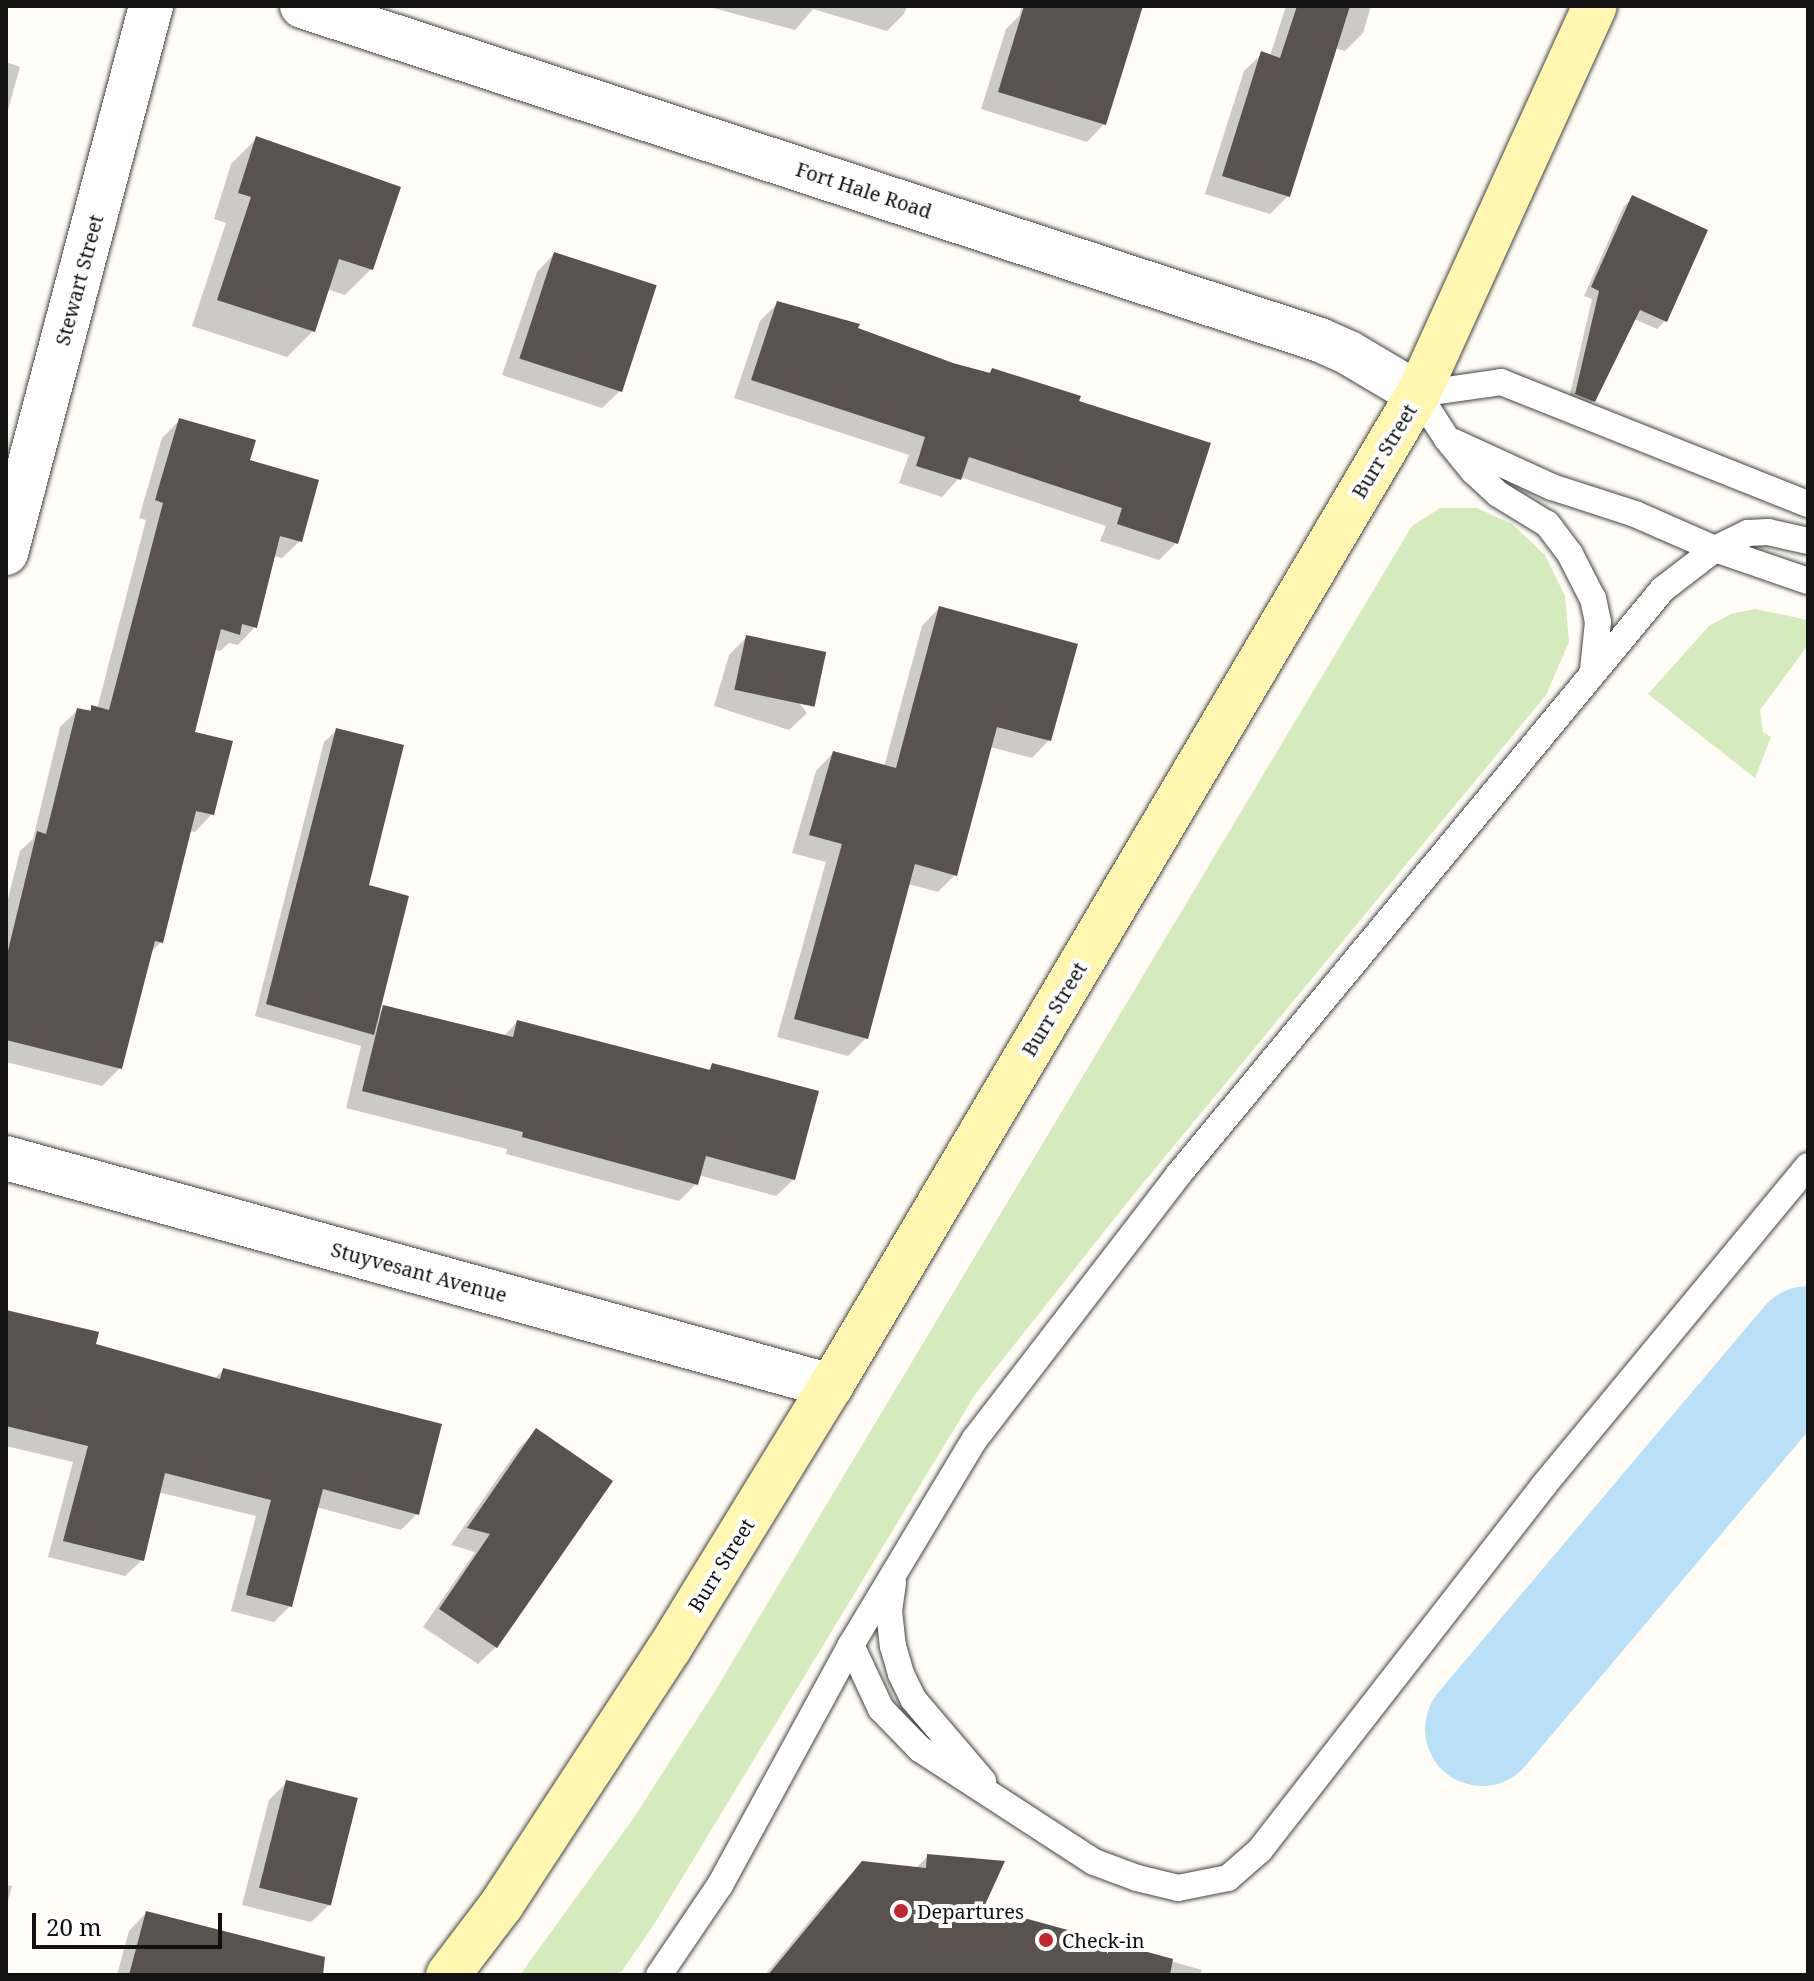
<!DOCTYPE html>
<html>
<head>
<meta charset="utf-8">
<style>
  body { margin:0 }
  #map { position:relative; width:1814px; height:1981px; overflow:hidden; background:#fffdf5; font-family:"Noto Serif",serif }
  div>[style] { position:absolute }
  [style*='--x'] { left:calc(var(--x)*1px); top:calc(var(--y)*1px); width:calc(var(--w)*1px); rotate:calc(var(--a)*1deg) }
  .green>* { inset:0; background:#d5ebbd }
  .shadow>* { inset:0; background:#0003 }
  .river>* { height:114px; margin:-57px; padding:0 57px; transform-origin:57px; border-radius:57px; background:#b9e0f7 }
  .building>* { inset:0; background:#5a524d; transform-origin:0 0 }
  .roads { filter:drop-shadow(0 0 2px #444) drop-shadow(0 0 2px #444) }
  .service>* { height:26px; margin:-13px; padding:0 13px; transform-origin:13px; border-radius:13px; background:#fff }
  .minor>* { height:44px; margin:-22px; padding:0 22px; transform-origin:22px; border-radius:22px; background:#fff }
  .tertiary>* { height:44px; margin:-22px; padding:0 22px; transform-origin:22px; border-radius:22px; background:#fff }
  .secondary>* { height:44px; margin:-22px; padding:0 22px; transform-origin:22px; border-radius:22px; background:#fff6b0 }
  .dots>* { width:22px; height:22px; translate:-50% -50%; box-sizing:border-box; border:4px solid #fff; border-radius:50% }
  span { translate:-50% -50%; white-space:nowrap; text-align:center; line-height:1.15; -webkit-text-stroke:8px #fff; paint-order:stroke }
  .street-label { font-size:20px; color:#111 }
  .poi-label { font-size:20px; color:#111 }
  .left { translate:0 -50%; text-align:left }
  .frame { position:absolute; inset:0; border:8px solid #111; pointer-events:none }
  .scale { position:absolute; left:32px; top:1913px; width:190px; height:36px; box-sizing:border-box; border:4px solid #111; border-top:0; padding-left:10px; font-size:24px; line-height:28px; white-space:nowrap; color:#111; -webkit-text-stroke:6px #fff; paint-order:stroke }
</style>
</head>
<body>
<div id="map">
  <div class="green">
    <div style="clip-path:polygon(1440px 508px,1477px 508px,1512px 524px,1545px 555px,1565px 596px,1569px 642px,1546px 695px,1130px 1199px,976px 1393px,653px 1926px,619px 1975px,520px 1975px,635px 1816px,715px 1691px,1412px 526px)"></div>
    <div style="clip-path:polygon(1755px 609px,1808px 620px,1808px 645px,1760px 710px,1763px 732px,1771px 737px,1755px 778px,1648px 694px,1709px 626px,1731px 614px)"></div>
  </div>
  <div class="shadow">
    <div style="clip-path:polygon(706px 6px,907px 6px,904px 14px,887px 31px,813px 9px,795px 30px)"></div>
    <div style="clip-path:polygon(1022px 6px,1112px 6px,1104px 124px,1087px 142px,981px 109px,1006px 29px,1019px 16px)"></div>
    <div style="clip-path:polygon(1286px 6px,1371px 6px,1363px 33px,1345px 51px,1334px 48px,1288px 196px,1270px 214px,1205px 194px,1244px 71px,1262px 54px,1270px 56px)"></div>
    <div style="clip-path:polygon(6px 62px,20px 67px,6px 117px)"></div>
    <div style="clip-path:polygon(257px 138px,371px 269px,345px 295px,327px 289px,313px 331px,287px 357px,192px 326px,226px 223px,214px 219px,231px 164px)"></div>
    <div style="clip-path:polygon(1633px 198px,1665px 321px,1657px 329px,1634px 319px,1593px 401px,1585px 410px,1568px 403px,1592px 299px,1584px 296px,1624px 206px)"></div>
    <div style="clip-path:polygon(554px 254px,620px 391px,602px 408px,502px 375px,537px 272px)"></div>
    <div style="clip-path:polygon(778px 303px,953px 364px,988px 374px,992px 370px,1176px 543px,1159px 560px,1100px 541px,1106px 526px,960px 477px,942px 497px,899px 483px,909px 455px,734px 398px,760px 321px)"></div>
    <div style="clip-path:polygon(180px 420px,248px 462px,300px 541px,282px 558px,273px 556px,255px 627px,238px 645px,229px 643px,220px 651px,213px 649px,192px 733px,212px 814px,195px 832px,189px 831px,161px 942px,149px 954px,120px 1068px,102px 1086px,6px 1062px,6px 907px,20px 851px,33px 839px,60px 727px,78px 710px,97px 709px,146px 520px,139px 518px,162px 438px)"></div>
    <div style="clip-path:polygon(939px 608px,1049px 740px,1032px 758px,990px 747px,955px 875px,938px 892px,908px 884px,866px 1038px,848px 1056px,777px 1037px,826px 862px,792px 853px,816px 771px,833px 753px,884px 767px,922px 626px)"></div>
    <div style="clip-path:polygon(747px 637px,807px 713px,789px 730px,714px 706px,729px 655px)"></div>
    <div style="clip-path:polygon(337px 730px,366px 887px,377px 1015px,384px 1007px,503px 1037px,517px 1022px,706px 1072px,713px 1065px,794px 1179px,776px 1196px,698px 1175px,696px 1184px,679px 1201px,506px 1154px,507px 1149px,346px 1108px,361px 1046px,255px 1016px,324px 742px)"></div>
    <div style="clip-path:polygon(6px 1312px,94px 1345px,214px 1379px,223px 1370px,417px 1514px,401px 1530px,316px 1507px,290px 1606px,274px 1622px,231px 1611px,256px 1516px,158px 1492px,142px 1560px,125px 1576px,48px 1557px,73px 1462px,6px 1446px)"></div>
    <div style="clip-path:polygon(536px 1431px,496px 1647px,478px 1664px,423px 1627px,475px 1552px,451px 1545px,519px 1448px)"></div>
    <div style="clip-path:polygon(287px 1782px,329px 1905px,311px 1922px,242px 1905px,269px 1800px)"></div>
    <div style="clip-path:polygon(928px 1856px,981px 1908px,1202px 1970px,1200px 1975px,765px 1975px,830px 1896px,862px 1864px,915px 1869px)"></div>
    <div style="clip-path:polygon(6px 1885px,12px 1886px,6px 1909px)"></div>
    <div style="clip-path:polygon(146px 1913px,249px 1975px,117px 1975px,129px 1931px)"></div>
  </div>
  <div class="river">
    <div style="--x:1482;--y:1729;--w:505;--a:-49.82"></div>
  </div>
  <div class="building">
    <div style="clip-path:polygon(1024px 6px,1143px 6px,1106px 125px,998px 92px)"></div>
    <div style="clip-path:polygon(1297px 6px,1350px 6px,1290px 197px,1222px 176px,1261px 51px,1280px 58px)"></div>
    <div style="clip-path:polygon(256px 136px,401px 187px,373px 270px,339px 259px,315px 332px,217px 300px,251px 197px,238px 193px)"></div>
    <div style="clip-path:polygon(1632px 195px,1708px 230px,1667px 322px,1640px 310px,1595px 402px,1575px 394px,1599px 291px,1591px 287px)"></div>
    <div style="left:554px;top:252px;width:108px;height:112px;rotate:18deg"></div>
    <div style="clip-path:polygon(777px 301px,860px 324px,858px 328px,953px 363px,990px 373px,992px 368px,1081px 396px,1079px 401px,1211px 443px,1178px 544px,1117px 524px,1122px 508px,969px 457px,961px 480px,916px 466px,925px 437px,751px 380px)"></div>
    <div style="clip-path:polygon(179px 418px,256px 440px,250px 460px,319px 480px,302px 542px,280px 536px,257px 628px,242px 624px,240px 635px,221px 629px,195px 732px,233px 741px,214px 815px,196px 811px,163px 943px,155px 941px,122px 1069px,6px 1040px,6px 959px,37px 831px,46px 834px,77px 708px,91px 711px,91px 705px,109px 710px,163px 503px,155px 500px)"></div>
    <div style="clip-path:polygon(939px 606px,1078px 644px,1051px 741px,997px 727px,957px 876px,915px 864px,868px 1039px,794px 1019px,842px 844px,809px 835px,833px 751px,896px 768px)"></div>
    <div style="left:746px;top:635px;width:82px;height:56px;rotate:12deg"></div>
    <div style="clip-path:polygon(336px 728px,404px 745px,369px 885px,409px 896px,374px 1035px,266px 1004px)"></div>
    <div style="clip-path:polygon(383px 1005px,513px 1037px,517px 1020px,710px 1070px,712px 1063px,819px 1091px,795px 1180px,706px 1156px,698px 1185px,522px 1137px,523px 1132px,362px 1091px)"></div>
    <div style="clip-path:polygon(6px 1310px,99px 1332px,96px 1344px,220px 1379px,223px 1368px,442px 1424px,419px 1515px,323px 1489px,292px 1607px,246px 1595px,271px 1500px,165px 1473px,144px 1561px,63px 1541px,88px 1446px,6px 1426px)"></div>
    <div style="clip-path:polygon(536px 1428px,613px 1481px,497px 1648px,439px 1609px,490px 1534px,467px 1528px)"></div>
    <div style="left:286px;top:1780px;width:74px;height:111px;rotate:14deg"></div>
    <div style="clip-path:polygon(927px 1854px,1005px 1861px,984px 1907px,1173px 1959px,1170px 1975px,768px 1975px,862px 1861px,926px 1868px)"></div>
    <div style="clip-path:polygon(146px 1911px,325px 1957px,323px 1975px,129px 1975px)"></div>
  </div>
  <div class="roads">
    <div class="service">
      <div style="--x:1454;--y:442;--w:108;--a:24.7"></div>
      <div style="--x:1552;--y:487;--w:87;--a:18"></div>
      <div style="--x:1635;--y:514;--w:87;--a:23.6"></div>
      <div style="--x:1715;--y:549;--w:98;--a:19"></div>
      <div style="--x:1593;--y:670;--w:48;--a:-84.1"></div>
      <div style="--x:1598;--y:622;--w:24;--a:-102"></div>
      <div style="--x:1593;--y:599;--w:51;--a:-117.1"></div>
      <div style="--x:1570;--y:554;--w:38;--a:-127"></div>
      <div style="--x:1547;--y:524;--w:57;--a:-148.5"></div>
      <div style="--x:1498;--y:494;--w:33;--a:-137"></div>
      <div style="--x:1474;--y:472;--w:43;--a:-129.3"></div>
      <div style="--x:1447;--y:439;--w:54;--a:-122.8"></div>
      <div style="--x:1418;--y:394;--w:84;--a:-8.2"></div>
      <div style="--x:1501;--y:382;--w:330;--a:21.7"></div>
      <div style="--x:893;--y:1583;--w:27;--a:98"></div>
      <div style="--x:889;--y:1610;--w:36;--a:84"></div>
      <div style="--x:893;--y:1646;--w:29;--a:74"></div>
      <div style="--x:901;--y:1674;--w:28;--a:64"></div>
      <div style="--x:913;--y:1699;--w:108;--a:49.5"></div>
      <div style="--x:851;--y:1645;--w:71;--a:64.9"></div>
      <div style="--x:881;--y:1709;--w:56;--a:45.7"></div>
      <div style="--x:920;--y:1749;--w:207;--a:33"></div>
      <div style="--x:1094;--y:1862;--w:46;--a:20.4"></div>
      <div style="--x:1137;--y:1878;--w:42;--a:13.7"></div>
      <div style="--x:1178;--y:1888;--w:51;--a:-11.3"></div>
      <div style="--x:1228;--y:1878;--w:43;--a:-41.2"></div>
      <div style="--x:1260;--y:1850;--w:462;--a:-52.1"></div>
      <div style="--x:1544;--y:1485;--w:414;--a:-50.4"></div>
      <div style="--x:659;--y:1975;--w:109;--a:-55.9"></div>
      <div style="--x:720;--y:1885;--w:273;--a:-61.4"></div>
      <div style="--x:851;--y:1645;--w:240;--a:-59"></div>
      <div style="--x:975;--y:1439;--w:334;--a:-52.4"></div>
      <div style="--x:1179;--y:1174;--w:759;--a:-50.4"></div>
      <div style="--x:1663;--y:589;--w:66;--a:-37.6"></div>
      <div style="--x:1715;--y:549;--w:37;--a:-26"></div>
      <div style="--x:1748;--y:533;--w:20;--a:-3"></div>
      <div style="--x:1768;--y:532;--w:41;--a:12.7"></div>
    </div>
    <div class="minor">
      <div style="--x:6;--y:553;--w:566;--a:-75.15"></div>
      <div style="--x:6;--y:1158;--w:856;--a:15.45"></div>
    </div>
    <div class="tertiary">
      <div style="--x:302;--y:6;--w:1071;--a:18.16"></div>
      <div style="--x:1320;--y:340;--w:32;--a:24"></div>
      <div style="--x:1349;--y:353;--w:80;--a:30.7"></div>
    </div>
    <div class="secondary">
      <div style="--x:448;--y:1975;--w:89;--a:-52.7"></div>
      <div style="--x:502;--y:1904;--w:305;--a:-56.8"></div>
      <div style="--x:669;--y:1649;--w:309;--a:-58.4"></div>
      <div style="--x:831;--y:1386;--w:1153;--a:-59.39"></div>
      <div style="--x:1418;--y:394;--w:426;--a:-65.5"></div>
    </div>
  </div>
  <div class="dots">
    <div style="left:901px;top:1911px;background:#c4262e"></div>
    <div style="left:1046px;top:1940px;background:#c4262e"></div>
  </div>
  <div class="street-label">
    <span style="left:864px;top:190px;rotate:18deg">Fort Hale Road</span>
    <span style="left:79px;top:280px;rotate:-75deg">Stewart Street</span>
    <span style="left:1384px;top:451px;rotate:-59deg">Burr Street</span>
    <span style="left:1054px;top:1009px;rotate:-59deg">Burr Street</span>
    <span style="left:419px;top:1272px;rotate:15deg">Stuyvesant Avenue</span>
    <span style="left:721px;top:1565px;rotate:-58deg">Burr Street</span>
  </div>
  <div class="poi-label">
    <span class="left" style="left:917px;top:1911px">Departures</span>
    <span class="left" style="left:1062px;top:1940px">Check-in</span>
  </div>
  <div class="frame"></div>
  <div class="scale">20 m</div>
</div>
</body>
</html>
